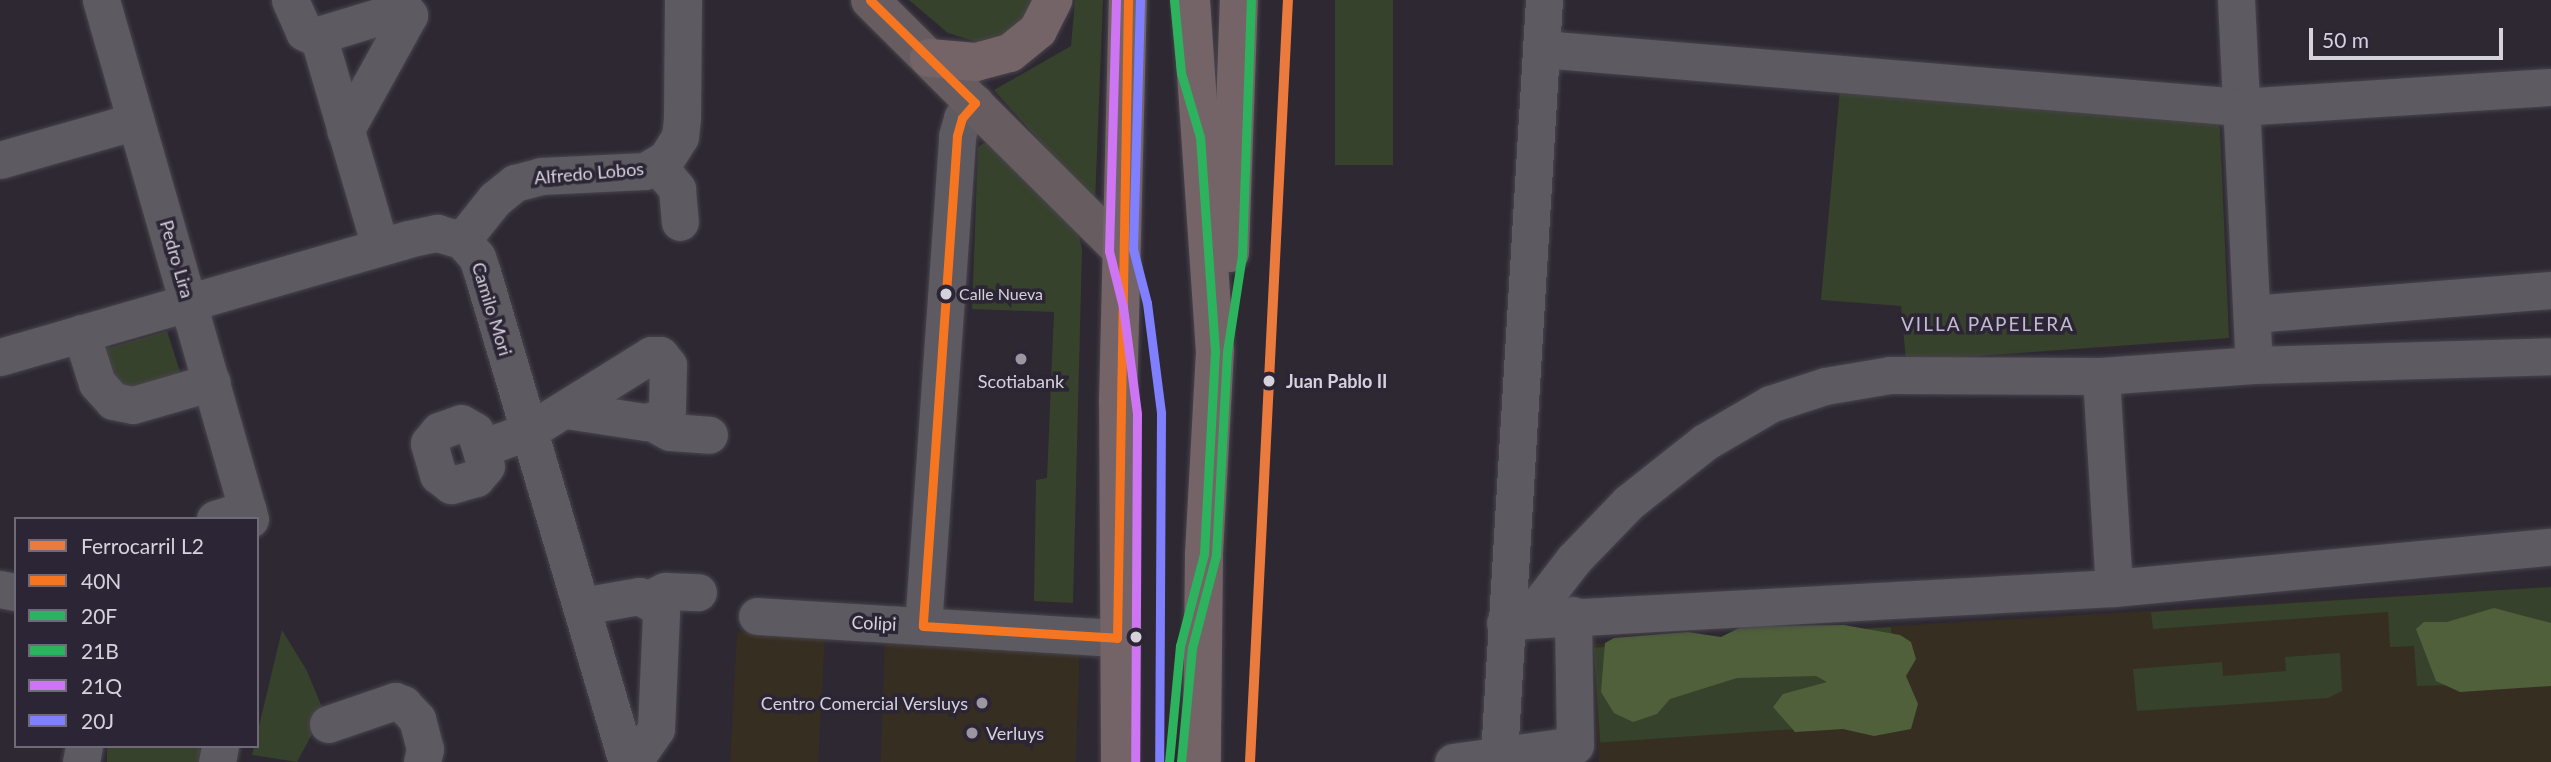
<!DOCTYPE html>
<html>
<head>
<meta charset="utf-8">
<style>
  body { margin:0 }
  #map { position:relative; width:2551px; height:762px; overflow:hidden; background:#2d2832; font-family:Lato,sans-serif }
  div>[style] { position:absolute }
  [style*='--x'] { left:calc(var(--x)*1px); top:calc(var(--y)*1px); width:calc(var(--w)*1px); rotate:calc(var(--a)*1deg) }
  .commercial>* { inset:0; background:#372e22; transform-origin:0 0 }
  .green>* { inset:0; background:#37422d; transform-origin:0 0 }
  .forest>* { inset:0; background:#4f603b }
  .roads { filter:drop-shadow(0 0 2px #48444c) drop-shadow(0 0 2px #48444c) }
  .minor>* { height:37px; margin:-18.5px; padding:0 18.5px; transform-origin:18.5px; border-radius:18.5px; background:#5d5a61 }
  .major>* { height:38px; margin:-19px; padding:0 19px; transform-origin:19px; border-radius:19px; background:#675d61 }
  .highway>* { height:38px; margin:-19px; padding:0 19px; transform-origin:19px; border-radius:19px; background:#746468 }
  .bus-1>* { height:9px; margin:-4.5px; padding:0 4.5px; transform-origin:4.5px; border-radius:4.5px; background:#f67520 }
  .bus-2>* { height:9px; margin:-4.5px; padding:0 4.5px; transform-origin:4.5px; border-radius:4.5px; background:#2db35d }
  .bus-3>* { height:9px; margin:-4.5px; padding:0 4.5px; transform-origin:4.5px; border-radius:4.5px; background:#2db35d }
  .bus-4>* { height:9px; margin:-4.5px; padding:0 4.5px; transform-origin:4.5px; border-radius:4.5px; background:#cd75f2 }
  .bus-5>* { height:9px; margin:-4.5px; padding:0 4.5px; transform-origin:4.5px; border-radius:4.5px; background:#8080ff }
  .rail-1>* { height:10px; margin:-5px; padding:0 5px; transform-origin:5px; border-radius:5px; background:#eb7a3f }
  .dots>* { width:19px; height:19px; translate:-50% -50%; box-sizing:border-box; border:4px solid #2c2535; border-radius:50% }
  span { translate:-50% -50%; white-space:nowrap; text-align:center; line-height:1.15; -webkit-text-stroke:7px #2c2535; paint-order:stroke }
  .bus-label { font-size:16px; color:#d6d2dc }
  .left { translate:0 -50%; text-align:left }
  .street-label { font-size:18px; color:#d6d2dc }
  .poi-label { font-size:18px; color:#d6d2dc }
  .right { translate:-100% -50%; text-align:right }
  .stop-label { font-size:18px; color:#d6d2dc; font-weight:700 }
  .neighbourhood-label { font-size:19px; color:#c2bace; letter-spacing:2px }
  .legend { position:absolute; left:14px; top:517px; width:245px; height:231px; box-sizing:border-box; background:#2c2535; border:2px solid #706a78; margin:0; padding:9px 12px; list-style:none; font-size:21px; color:#d6d2dc }
  .legend li { display:flex; align-items:center; gap:14px; height:35px }
  .legend b { width:35px; border:2px solid #706a78 }
  .scale { position:absolute; left:2309px; top:28px; width:194px; height:32px; box-sizing:border-box; border:4px solid #d6d2dc; border-top:0; padding-left:9px; font-size:21px; line-height:24px; white-space:nowrap; color:#d6d2dc; -webkit-text-stroke:5px #2c2535; paint-order:stroke }
</style>
</head>
<body>
<div id="map">
  <div class="commercial">
    <div style="clip-path:polygon(2551px 587px,2551px 762px,1599px 762px,1593px 644px)"></div>
    <div style="left:737px;top:632px;width:88px;height:130px;rotate:3deg"></div>
    <div style="left:885px;top:638px;width:195px;height:124px;rotate:2deg"></div>
  </div>
  <div class="green">
    <div style="clip-path:polygon(909px 0,1032px 0,1022px 20px,1008px 33px,980px 43px,948px 33px)"></div>
    <div style="clip-path:polygon(1075px 0,1103px 0,1095px 203px,994px 90px,1071px 46px)"></div>
    <div style="left:1335px;top:0;width:58px;height:165px"></div>
    <div style="clip-path:polygon(1840px 89px,2217px 122px,2220px 129px,2229px 338px,1906px 361px,1901px 306px,1821px 300px)"></div>
    <div style="clip-path:polygon(988px 141px,1078px 231px,1082px 249px,1073px 603px,1034px 601px,1036px 480px,1047px 478px,1054px 312px,972px 309px,978px 147px)"></div>
    <div style="clip-path:polygon(167px 331px,181px 375px,138px 390px,123px 387px,98px 351px)"></div>
    <div style="clip-path:polygon(2551px 587px,2551px 682px,2417px 686px,2414px 646px,2390px 647px,2388px 612px,2153px 629px,2151px 612px)"></div>
    <div style="left:1891px;top:627px;width:95px;height:298px;rotate:86deg"></div>
    <div style="clip-path:polygon(282px 630px,307px 671px,324px 712px,297px 762px,252px 755px)"></div>
    <div style="clip-path:polygon(2340px 653px,2342px 691px,2328px 698px,2137px 711px,2133px 669px,2222px 662px,2223px 676px,2286px 671px,2285px 657px)"></div>
    <div style="left:107px;top:746px;width:93px;height:16px"></div>
  </div>
  <div class="forest">
    <div style="clip-path:polygon(2494px 608px,2551px 623px,2551px 686px,2460px 692px,2436px 681px,2416px 629px,2424px 622px,2447px 622px)"></div>
    <div style="clip-path:polygon(1844px 625px,1900px 635px,1911px 642px,1916px 659px,1906px 676px,1918px 704px,1911px 729px,1874px 736px,1843px 729px,1795px 732px,1773px 707px,1783px 694px,1827px 682px,1816px 676px,1737px 678px,1670px 699px,1657px 714px,1633px 722px,1614px 713px,1601px 692px,1605px 643px,1614px 638px,1688px 632px,1721px 637px,1743px 626px)"></div>
  </div>
  <div class="roads">
    <div class="minor">
      <div style="--x:101;--y:0;--w:540;--a:73.98"></div>
      <div style="--x:290;--y:0;--w:35;--a:66"></div>
      <div style="--x:304;--y:32;--w:17;--a:25"></div>
      <div style="--x:2236;--y:0;--w:365;--a:87.2"></div>
      <div style="--x:319;--y:39;--w:6;--a:-59"></div>
      <div style="--x:322;--y:34;--w:86;--a:-17"></div>
      <div style="--x:404;--y:9;--w:8;--a:50"></div>
      <div style="--x:409;--y:15;--w:132;--a:118.9"></div>
      <div style="--x:319;--y:39;--w:216;--a:73.6"></div>
      <div style="--x:1542;--y:49;--w:700;--a:4.75"></div>
      <div style="--x:2240;--y:107;--w:312;--a:-3.7"></div>
      <div style="--x:0;--y:160;--w:141;--a:-16"></div>
      <div style="--x:658;--y:166;--w:30;--a:50"></div>
      <div style="--x:677;--y:189;--w:33;--a:85"></div>
      <div style="--x:462;--y:240;--w:53;--a:-51.2"></div>
      <div style="--x:495;--y:199;--w:26;--a:-39"></div>
      <div style="--x:515;--y:183;--w:27;--a:-15"></div>
      <div style="--x:541;--y:176;--w:104;--a:-2.8"></div>
      <div style="--x:645;--y:171;--w:24;--a:-30"></div>
      <div style="--x:666;--y:159;--w:26;--a:-58"></div>
      <div style="--x:680;--y:137;--w:19;--a:-84"></div>
      <div style="--x:682;--y:118;--w:118;--a:-89.5"></div>
      <div style="--x:2252;--y:314;--w:300;--a:-4.6"></div>
      <div style="--x:81;--y:333;--w:52;--a:72.3"></div>
      <div style="--x:97;--y:383;--w:24;--a:48"></div>
      <div style="--x:113;--y:401;--w:20;--a:11"></div>
      <div style="--x:133;--y:405;--w:82;--a:-16.2"></div>
      <div style="--x:0;--y:357;--w:425;--a:-16.1"></div>
      <div style="--x:408;--y:239;--w:30;--a:-12"></div>
      <div style="--x:437;--y:233;--w:26;--a:16"></div>
      <div style="--x:462;--y:240;--w:23;--a:49"></div>
      <div style="--x:477;--y:257;--w:16;--a:72"></div>
      <div style="--x:482;--y:272;--w:511;--a:73.52"></div>
      <div style="--x:2101;--y:376;--w:212;--a:86.5"></div>
      <div style="--x:651;--y:422;--w:21;--a:28"></div>
      <div style="--x:670;--y:432;--w:39;--a:4"></div>
      <div style="--x:461;--y:423;--w:16;--a:30"></div>
      <div style="--x:475;--y:431;--w:37;--a:73"></div>
      <div style="--x:486;--y:466;--w:16;--a:130"></div>
      <div style="--x:476;--y:478;--w:26;--a:164"></div>
      <div style="--x:451;--y:485;--w:16;--a:-142"></div>
      <div style="--x:438;--y:475;--w:33;--a:-106"></div>
      <div style="--x:429;--y:443;--w:16;--a:-50"></div>
      <div style="--x:439;--y:431;--w:23;--a:-20"></div>
      <div style="--x:482;--y:448;--w:50;--a:-19.9"></div>
      <div style="--x:529;--y:431;--w:144;--a:-31.9"></div>
      <div style="--x:651;--y:355;--w:9;--a:0"></div>
      <div style="--x:660;--y:355;--w:13;--a:51"></div>
      <div style="--x:668;--y:365;--w:44;--a:91.3"></div>
      <div style="--x:667;--y:409;--w:13;--a:132"></div>
      <div style="--x:658;--y:419;--w:13;--a:167"></div>
      <div style="--x:645;--y:422;--w:80;--a:-171.4"></div>
      <div style="--x:215;--y:519;--w:34;--a:-17"></div>
      <div style="--x:0;--y:589;--w:16;--a:11"></div>
      <div style="--x:649;--y:599;--w:18;--a:-27"></div>
      <div style="--x:665;--y:591;--w:33;--a:2"></div>
      <div style="--x:582;--y:606;--w:58;--a:-10"></div>
      <div style="--x:639;--y:596;--w:21;--a:29"></div>
      <div style="--x:657;--y:606;--w:9;--a:63"></div>
      <div style="--x:661;--y:614;--w:115;--a:92.5"></div>
      <div style="--x:656;--y:729;--w:40;--a:124.9"></div>
      <div style="--x:757;--y:616;--w:361;--a:3.5"></div>
      <div style="--x:1527;--y:620;--w:588;--a:-3.12"></div>
      <div style="--x:2114;--y:588;--w:439;--a:-5.4"></div>
      <div style="--x:1505;--y:623;--w:22;--a:-8"></div>
      <div style="--x:1527;--y:620;--w:77;--a:-52.4"></div>
      <div style="--x:1574;--y:559;--w:79;--a:-46"></div>
      <div style="--x:1629;--y:502;--w:97;--a:-38.3"></div>
      <div style="--x:1705;--y:442;--w:75;--a:-30.3"></div>
      <div style="--x:1770;--y:404;--w:58;--a:-18.1"></div>
      <div style="--x:1825;--y:386;--w:66;--a:-9.6"></div>
      <div style="--x:1890;--y:375;--w:211;--a:0.3"></div>
      <div style="--x:2101;--y:376;--w:153;--a:-4.1"></div>
      <div style="--x:2254;--y:365;--w:297;--a:-1.7"></div>
      <div style="--x:923;--y:626;--w:491;--a:-86"></div>
      <div style="--x:957;--y:136;--w:19;--a:-74"></div>
      <div style="--x:962;--y:118;--w:20;--a:-49"></div>
      <div style="--x:328;--y:724;--w:71;--a:-18.9"></div>
      <div style="--x:395;--y:701;--w:9;--a:21"></div>
      <div style="--x:403;--y:704;--w:21;--a:47"></div>
      <div style="--x:417;--y:719;--w:31;--a:75"></div>
      <div style="--x:425;--y:749;--w:13;--a:103"></div>
      <div style="--x:1499;--y:755;--w:756;--a:-86.59"></div>
      <div style="--x:81;--y:762;--w:16;--a:-79"></div>
      <div style="--x:217;--y:762;--w:16;--a:-79"></div>
      <div style="--x:1453;--y:762;--w:123;--a:-7.9"></div>
      <div style="--x:1575;--y:745;--w:130;--a:-90.9"></div>
    </div>
    <div class="major">
      <div style="--x:870;--y:0;--w:354;--a:44.9"></div>
    </div>
    <div class="highway">
      <div style="--x:1191;--y:0;--w:352;--a:86.1"></div>
      <div style="--x:1215;--y:351;--w:203;--a:93.1"></div>
      <div style="--x:1204;--y:554;--w:208;--a:90.6"></div>
      <div style="--x:929;--y:58;--w:47;--a:4.9"></div>
      <div style="--x:976;--y:62;--w:35;--a:-15"></div>
      <div style="--x:1010;--y:53;--w:36;--a:-39"></div>
      <div style="--x:1038;--y:30;--w:34;--a:-63"></div>
      <div style="--x:1230;--y:253;--w:253;--a:-88"></div>
      <div style="--x:1120;--y:762;--w:360;--a:-90.3"></div>
      <div style="--x:1118;--y:402;--w:402;--a:-88.6"></div>
    </div>
  </div>
  <div class="bus-1">
    <div style="--x:870;--y:0;--w:147;--a:44.4"></div>
    <div style="--x:975;--y:103;--w:20;--a:131"></div>
    <div style="--x:962;--y:118;--w:19;--a:106"></div>
    <div style="--x:957;--y:136;--w:491;--a:94"></div>
    <div style="--x:923;--y:626;--w:194;--a:3.5"></div>
    <div style="--x:1117;--y:638;--w:638;--a:-89.01"></div>
  </div>
  <div class="bus-2">
    <div style="--x:1169;--y:762;--w:117;--a:-84.6"></div>
    <div style="--x:1180;--y:646;--w:95;--a:-75.4"></div>
    <div style="--x:1204;--y:554;--w:203;--a:-86.9"></div>
    <div style="--x:1215;--y:351;--w:215;--a:-94"></div>
    <div style="--x:1200;--y:137;--w:67;--a:-106.5"></div>
    <div style="--x:1181;--y:73;--w:73;--a:-95.5"></div>
  </div>
  <div class="bus-3">
    <div style="--x:1181;--y:762;--w:115;--a:-84.5"></div>
    <div style="--x:1192;--y:648;--w:96;--a:-75.5"></div>
    <div style="--x:1216;--y:555;--w:203;--a:-86.9"></div>
    <div style="--x:1227;--y:352;--w:98;--a:-81.2"></div>
    <div style="--x:1242;--y:255;--w:255;--a:-88"></div>
  </div>
  <div class="bus-4">
    <div style="--x:1116;--y:0;--w:251;--a:91.6"></div>
    <div style="--x:1109;--y:251;--w:58;--a:76"></div>
    <div style="--x:1123;--y:307;--w:108;--a:82.5"></div>
    <div style="--x:1137;--y:414;--w:348;--a:90.3"></div>
  </div>
  <div class="bus-5">
    <div style="--x:1140;--y:0;--w:249;--a:91.6"></div>
    <div style="--x:1133;--y:249;--w:56;--a:75.5"></div>
    <div style="--x:1147;--y:303;--w:111;--a:82.7"></div>
    <div style="--x:1161;--y:413;--w:349;--a:90.3"></div>
  </div>
  <div class="rail-1">
    <div style="--x:1250;--y:762;--w:763;--a:-87.15"></div>
  </div>
  <div class="dots">
    <div style="left:946px;top:294px;background:#d6d2dc"></div>
    <div style="left:1021px;top:359px;background:#9b96a0"></div>
    <div style="left:1269px;top:381px;background:#d6d2dc"></div>
    <div style="left:1136px;top:637px;background:#d6d2dc"></div>
    <div style="left:982px;top:703px;background:#9b96a0"></div>
    <div style="left:972px;top:733px;background:#9b96a0"></div>
  </div>
  <div class="bus-label">
    <span class="left" style="left:959px;top:294px">Calle Nueva</span>
  </div>
  <div class="street-label">
    <span style="left:589px;top:173px;rotate:-5deg">Alfredo Lobos</span>
    <span style="left:177px;top:259px;rotate:74deg">Pedro Lira</span>
    <span style="left:492px;top:309px;rotate:73deg">Camilo Mori</span>
    <span style="left:874px;top:623px;rotate:3deg">Colipi</span>
  </div>
  <div class="poi-label">
    <span style="left:1021px;top:381px">Scotiabank</span>
    <span class="right" style="left:968px;top:703px">Centro Comercial Versluys</span>
    <span class="left" style="left:986px;top:733px">Verluys</span>
  </div>
  <div class="stop-label">
    <span class="left" style="left:1286px;top:381px">Juan Pablo II</span>
  </div>
  <div class="neighbourhood-label">
    <span style="left:1988px;top:324px">VILLA PAPELERA</span>
  </div>
  <ul class="legend">
  <li><b style="height:9px;background:#eb7a3f"></b>Ferrocarril L2</li>
  <li><b style="height:9px;background:#f67520"></b>40N</li>
  <li><b style="height:9px;background:#2db35d"></b>20F</li>
  <li><b style="height:9px;background:#2db35d"></b>21B</li>
  <li><b style="height:9px;background:#cd75f2"></b>21Q</li>
  <li><b style="height:9px;background:#8080ff"></b>20J</li>
  </ul>
  <div class="scale">50 m</div>
</div>
</body>
</html>
